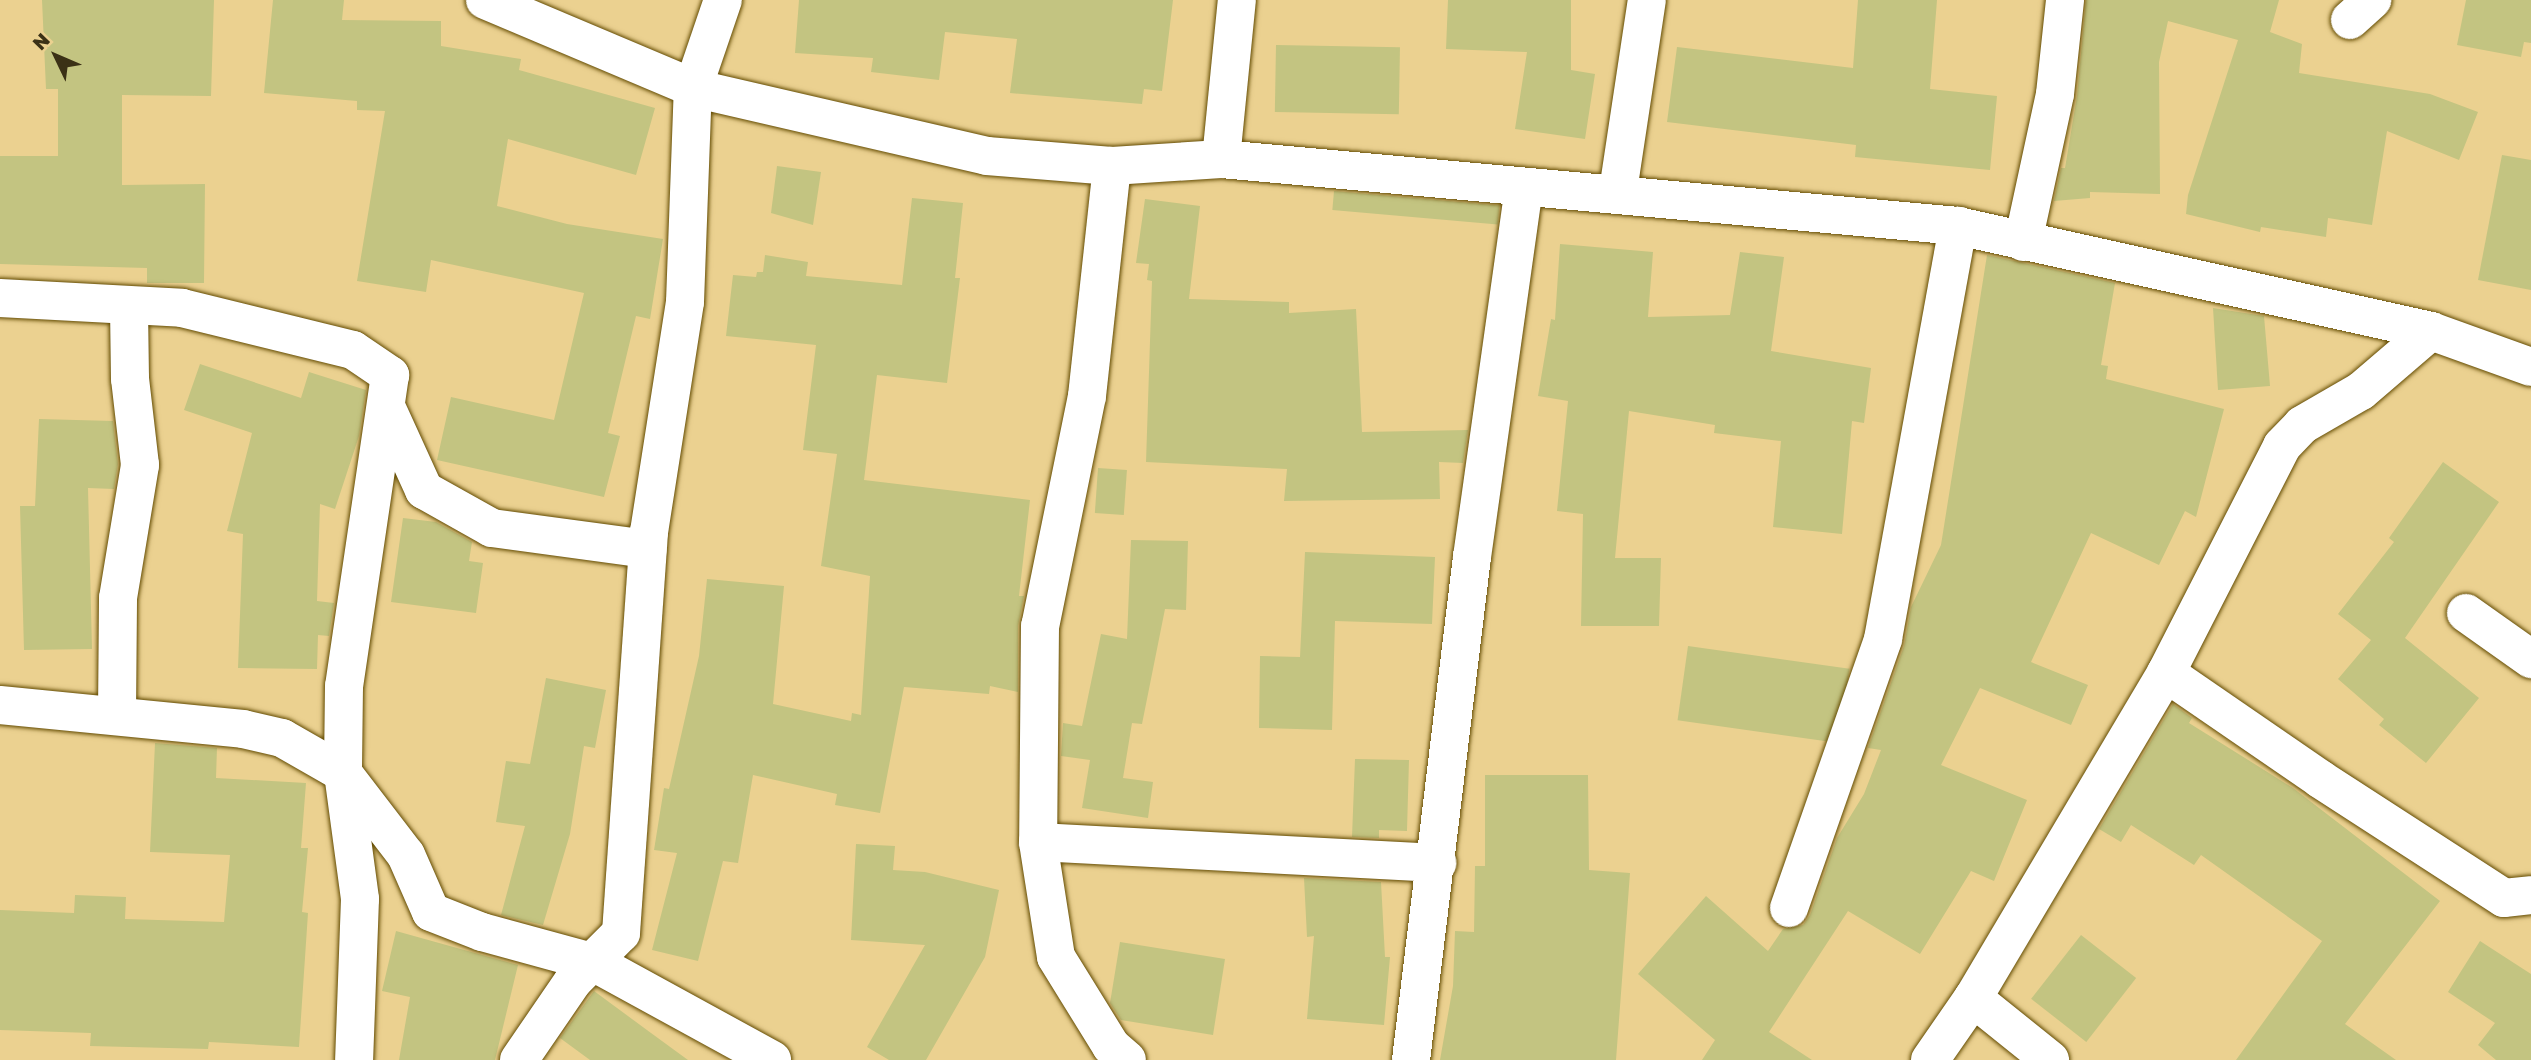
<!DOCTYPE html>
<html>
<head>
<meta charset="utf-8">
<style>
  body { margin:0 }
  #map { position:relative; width:2531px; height:1060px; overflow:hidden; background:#ebd190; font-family:"Golos Text",sans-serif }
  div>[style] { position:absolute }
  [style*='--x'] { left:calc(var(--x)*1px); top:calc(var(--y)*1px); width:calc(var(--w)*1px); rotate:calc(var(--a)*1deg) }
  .building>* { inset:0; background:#c3c481; transform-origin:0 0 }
  .roads { filter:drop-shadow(0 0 2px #634b00) drop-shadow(0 0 2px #634b00) }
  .minor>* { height:38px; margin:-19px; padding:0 19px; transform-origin:19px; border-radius:19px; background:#fff }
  span { translate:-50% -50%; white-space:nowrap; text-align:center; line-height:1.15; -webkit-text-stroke:6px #ebd190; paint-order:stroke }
  .north { position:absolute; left:21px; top:21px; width:70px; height:70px; -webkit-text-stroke:5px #ebd190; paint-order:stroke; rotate:314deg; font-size:19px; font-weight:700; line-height:28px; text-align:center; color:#3b3116 }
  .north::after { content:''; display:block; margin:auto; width:24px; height:32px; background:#3b3116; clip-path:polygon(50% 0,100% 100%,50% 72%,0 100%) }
</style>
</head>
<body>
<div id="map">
  <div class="building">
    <div style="clip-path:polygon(42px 0,214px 0,211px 96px,122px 95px,122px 185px,205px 184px,204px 283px,147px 283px,147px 268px,0 264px,0 156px,58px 156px,58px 89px,46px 89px)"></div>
    <div style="clip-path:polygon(273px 0,344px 0,342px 20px,441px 21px,441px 46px,521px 59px,519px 70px,655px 108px,636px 175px,508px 139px,497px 206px,567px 224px,663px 239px,650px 319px,636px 316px,608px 433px,620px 436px,604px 497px,437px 460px,451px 397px,554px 420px,584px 293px,431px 260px,426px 292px,357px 281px,385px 111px,357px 110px,357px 101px,264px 93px)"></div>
    <div style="clip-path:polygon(799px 0,1173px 0,1162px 91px,1144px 89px,1142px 104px,1010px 93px,1017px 39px,945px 32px,939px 80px,871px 72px,873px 58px,795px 53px)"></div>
    <div style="clip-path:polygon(1448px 0,1571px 0,1571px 70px,1595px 74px,1585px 139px,1515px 129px,1527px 52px,1446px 49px)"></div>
    <div style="clip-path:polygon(1858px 0,1937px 0,1930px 89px,1997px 96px,1990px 170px,1855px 157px,1856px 145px,1667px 122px,1677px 47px,1853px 68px)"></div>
    <div style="clip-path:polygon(2086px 0,2279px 0,2270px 32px,2302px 44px,2299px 73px,2430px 94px,2478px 112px,2459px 160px,2387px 131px,2372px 225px,2328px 218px,2326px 237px,2261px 227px,2260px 232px,2186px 214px,2188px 195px,2238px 40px,2168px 21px,2159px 62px,2160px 194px,2090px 192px,2090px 198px,2054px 201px,2061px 168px,2065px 168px,2077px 96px)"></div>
    <div style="clip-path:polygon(2466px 0,2531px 0,2531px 43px,2524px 42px,2521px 57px,2457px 45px)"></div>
    <div style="left:1276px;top:45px;width:124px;height:67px;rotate:1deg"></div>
    <div style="clip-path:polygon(2502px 155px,2531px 160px,2531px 290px,2478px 280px)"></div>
    <div style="clip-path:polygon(777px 166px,821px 172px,813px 225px,771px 213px)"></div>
    <div style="left:1334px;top:191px;width:166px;height:19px;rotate:5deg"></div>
    <div style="clip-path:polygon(912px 198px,963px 203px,955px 278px,960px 278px,947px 383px,877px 375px,864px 480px,1030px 500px,1019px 596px,1024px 596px,1018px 626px,1018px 692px,990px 686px,989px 694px,904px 687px,880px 813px,835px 805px,837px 794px,753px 775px,738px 863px,723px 861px,698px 961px,652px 950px,677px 853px,654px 850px,664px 788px,669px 789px,699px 656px,707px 579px,784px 586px,773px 704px,851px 721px,852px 713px,861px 715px,870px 576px,821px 566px,837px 454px,803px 450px,816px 345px,726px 336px,733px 275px,756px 277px,757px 272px,763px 272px,765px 255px,808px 262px,806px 276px,902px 285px)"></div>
    <div style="clip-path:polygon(1145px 199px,1200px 206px,1189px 299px,1289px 302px,1289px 313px,1356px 309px,1362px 432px,1468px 430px,1463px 463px,1439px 462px,1440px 499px,1284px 501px,1287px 469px,1146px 462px,1152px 281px,1147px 280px,1149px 264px,1136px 263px)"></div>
    <div style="clip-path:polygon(1560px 244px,1653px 252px,1648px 317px,1730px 315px,1740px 252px,1784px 257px,1771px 351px,1871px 368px,1864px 423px,1852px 421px,1842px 534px,1773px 527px,1781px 441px,1714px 433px,1715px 425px,1629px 411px,1615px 558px,1661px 558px,1659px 626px,1581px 626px,1583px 514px,1557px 511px,1568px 401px,1538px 396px,1551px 319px,1555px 320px)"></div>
    <div style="clip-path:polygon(1987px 255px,2115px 283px,2101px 365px,2108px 366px,2106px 379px,2224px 409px,2196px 517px,2185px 511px,2159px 565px,2091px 533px,2031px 662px,2088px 685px,2071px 725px,1980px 688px,1941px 765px,2027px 800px,1994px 881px,1971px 871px,1920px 954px,1848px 911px,1769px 1032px,1812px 1060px,1702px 1060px,1715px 1040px,1638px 974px,1706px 896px,1768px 951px,1783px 929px,1803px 925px,1810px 915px,1837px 838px,1864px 794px,1881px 750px,1868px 748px,1904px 646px,1911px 607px,1941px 545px)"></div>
    <div style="clip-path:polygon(2213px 308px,2264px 316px,2270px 386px,2218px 390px)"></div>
    <div style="clip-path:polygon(200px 364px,301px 398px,309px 372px,366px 390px,359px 436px,335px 509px,320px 504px,317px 601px,334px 603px,329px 636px,318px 635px,317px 669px,238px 668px,243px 534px,227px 531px,252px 433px,184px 410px)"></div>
    <div style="clip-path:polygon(39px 419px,113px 421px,118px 464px,114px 489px,88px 488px,92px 649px,24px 650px,20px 506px,35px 506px)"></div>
    <div style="clip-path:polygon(2443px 462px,2499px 502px,2405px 638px,2479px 698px,2426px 763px,2379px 725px,2384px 719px,2338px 679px,2371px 640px,2338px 614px,2394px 542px,2389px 538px)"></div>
    <div style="left:1098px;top:468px;width:29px;height:45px;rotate:4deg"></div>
    <div style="clip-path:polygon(403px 518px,436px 522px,472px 542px,469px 561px,483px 563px,476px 613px,391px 602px)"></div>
    <div style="clip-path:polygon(1131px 540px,1188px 541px,1186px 610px,1165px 609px,1142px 724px,1132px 723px,1123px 778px,1153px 782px,1148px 818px,1082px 808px,1090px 760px,1061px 756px,1063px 723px,1082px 726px,1101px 634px,1127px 639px)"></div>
    <div style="clip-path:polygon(1305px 552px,1435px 557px,1432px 624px,1335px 621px,1332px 730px,1259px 728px,1260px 656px,1300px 657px)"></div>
    <div style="left:1688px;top:646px;width:163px;height:75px;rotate:8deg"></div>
    <div style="clip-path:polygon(546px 678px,606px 690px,595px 748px,584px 746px,570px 834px,543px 925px,501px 915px,525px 826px,496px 822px,506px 761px,530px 764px)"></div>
    <div style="clip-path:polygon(2173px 704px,2192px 718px,2189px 723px,2293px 788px,2440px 901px,2345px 1024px,2396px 1060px,2236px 1060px,2322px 941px,2201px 855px,2194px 865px,2131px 825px,2121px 842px,2099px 829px)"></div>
    <div style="clip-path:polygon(155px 743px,217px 748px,216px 778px,306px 783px,301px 848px,308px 848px,302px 912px,308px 913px,299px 1047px,209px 1042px,208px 1049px,90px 1046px,91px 1033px,0 1030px,0 910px,74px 913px,75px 895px,126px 897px,125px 919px,224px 922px,230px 855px,150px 852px)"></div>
    <div style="clip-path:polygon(1355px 759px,1409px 760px,1407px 831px,1379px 830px,1379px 838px,1352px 837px)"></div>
    <div style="clip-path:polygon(1485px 775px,1588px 775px,1589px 870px,1630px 873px,1616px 1060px,1440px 1060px,1453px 986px,1455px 931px,1474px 932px,1475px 866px,1485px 866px)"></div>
    <div style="clip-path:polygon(856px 844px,895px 846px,893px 870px,925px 872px,999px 890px,985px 957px,926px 1060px,889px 1060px,867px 1047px,925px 945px,851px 940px)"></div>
    <div style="clip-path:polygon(1304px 878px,1381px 882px,1385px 957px,1390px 957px,1384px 1025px,1307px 1019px,1314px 936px,1307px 937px)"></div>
    <div style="clip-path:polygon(396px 931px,518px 965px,495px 1060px,399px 1060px,410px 997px,382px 991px)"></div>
    <div style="left:2081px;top:935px;width:70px;height:81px;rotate:38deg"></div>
    <div style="clip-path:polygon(2480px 941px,2531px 974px,2531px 1060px,2496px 1060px,2478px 1045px,2495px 1023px,2448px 992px)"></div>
    <div style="clip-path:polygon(1120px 942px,1225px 959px,1213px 1035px,1121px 1020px,1110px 1003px)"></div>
    <div style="clip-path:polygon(594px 991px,651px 1033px,688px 1060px,590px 1060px,560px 1038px)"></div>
  </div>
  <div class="roads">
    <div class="minor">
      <div style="--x:485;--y:0;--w:226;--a:22.9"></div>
      <div style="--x:693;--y:88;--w:302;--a:13"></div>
      <div style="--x:987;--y:156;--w:125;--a:4.6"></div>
      <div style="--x:1112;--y:166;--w:109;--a:-3.7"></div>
      <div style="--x:1221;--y:159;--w:740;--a:5.19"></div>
      <div style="--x:1958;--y:226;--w:485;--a:12.5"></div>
      <div style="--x:2431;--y:331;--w:106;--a:19.8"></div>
      <div style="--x:2350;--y:20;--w:30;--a:-42"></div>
      <div style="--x:1221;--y:159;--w:160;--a:-84.3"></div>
      <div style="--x:1112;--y:166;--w:231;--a:96.2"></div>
      <div style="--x:1087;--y:396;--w:235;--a:101.5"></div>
      <div style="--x:1040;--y:626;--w:216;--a:90.5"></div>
      <div style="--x:1038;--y:842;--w:116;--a:81.1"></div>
      <div style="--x:1056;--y:957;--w:105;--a:58.3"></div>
      <div style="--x:1111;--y:1046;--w:21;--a:41"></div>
      <div style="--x:1618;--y:191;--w:193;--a:-81.4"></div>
      <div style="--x:2023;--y:242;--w:151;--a:-77.8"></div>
      <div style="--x:2055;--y:94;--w:95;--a:-83.9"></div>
      <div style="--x:0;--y:298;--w:182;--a:3.1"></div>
      <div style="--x:182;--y:308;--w:176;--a:13.8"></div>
      <div style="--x:353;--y:350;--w:45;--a:34"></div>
      <div style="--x:390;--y:375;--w:314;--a:98.4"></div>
      <div style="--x:344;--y:686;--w:87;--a:90.7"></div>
      <div style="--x:343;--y:773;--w:127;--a:82.3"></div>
      <div style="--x:360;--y:899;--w:161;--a:92.1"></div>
      <div style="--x:388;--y:411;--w:87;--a:65.5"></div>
      <div style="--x:424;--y:490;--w:78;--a:29.2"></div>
      <div style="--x:492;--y:528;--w:157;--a:7.7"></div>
      <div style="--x:2466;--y:613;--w:80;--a:35.3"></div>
      <div style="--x:2166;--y:673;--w:187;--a:34.5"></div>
      <div style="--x:2320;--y:779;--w:219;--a:32.9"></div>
      <div style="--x:2504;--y:898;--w:27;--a:-6"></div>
      <div style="--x:0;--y:705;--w:244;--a:5.6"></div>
      <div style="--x:243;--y:729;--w:40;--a:13"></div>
      <div style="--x:282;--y:738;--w:70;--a:29.8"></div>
      <div style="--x:343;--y:773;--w:103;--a:52.5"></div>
      <div style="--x:406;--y:855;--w:62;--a:66.3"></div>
      <div style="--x:431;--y:912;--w:55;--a:21.4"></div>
      <div style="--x:482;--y:932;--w:117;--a:15.3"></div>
      <div style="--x:595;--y:963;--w:202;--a:28.7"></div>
      <div style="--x:117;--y:715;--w:117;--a:-89.5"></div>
      <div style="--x:118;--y:598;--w:135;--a:-80.6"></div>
      <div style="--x:140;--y:465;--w:87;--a:-96.6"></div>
      <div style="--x:130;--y:379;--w:73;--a:-90.8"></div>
      <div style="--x:1038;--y:842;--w:400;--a:3"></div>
      <div style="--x:1789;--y:908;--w:285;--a:-70.7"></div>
      <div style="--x:1883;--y:639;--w:420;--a:-79.7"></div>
      <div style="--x:1973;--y:998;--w:99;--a:38.8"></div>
      <div style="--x:519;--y:1060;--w:96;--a:-55.6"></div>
      <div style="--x:573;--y:981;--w:68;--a:-45"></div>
      <div style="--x:621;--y:933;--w:402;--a:-86"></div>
      <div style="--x:649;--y:532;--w:233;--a:-81.1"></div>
      <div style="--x:685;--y:302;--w:214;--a:-87.9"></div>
      <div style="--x:693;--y:88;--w:93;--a:-71.2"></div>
      <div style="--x:1411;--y:1060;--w:507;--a:-83.09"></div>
      <div style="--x:1472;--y:557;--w:372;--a:-82"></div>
      <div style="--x:1930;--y:1060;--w:75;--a:-55.3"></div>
      <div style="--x:1973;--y:998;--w:378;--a:-59.3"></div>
      <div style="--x:2166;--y:673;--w:255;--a:-62.9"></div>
      <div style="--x:2282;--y:446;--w:29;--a:-46"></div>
      <div style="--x:2302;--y:425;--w:68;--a:-30"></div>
      <div style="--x:2361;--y:391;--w:92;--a:-40.6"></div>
    </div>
  </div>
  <div class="north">N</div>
</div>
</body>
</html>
